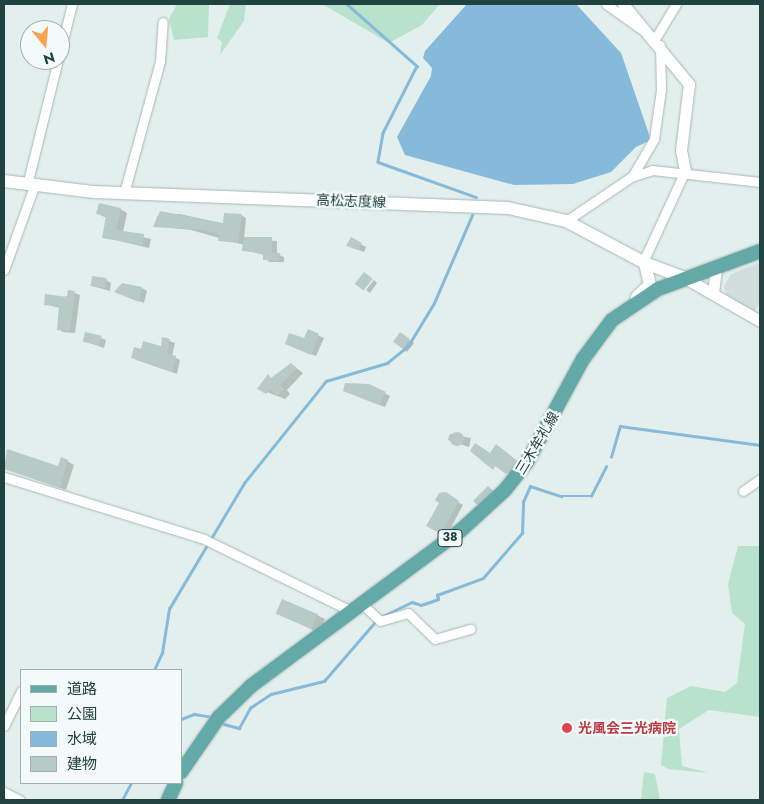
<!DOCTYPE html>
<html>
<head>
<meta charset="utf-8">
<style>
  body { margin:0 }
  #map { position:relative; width:764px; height:804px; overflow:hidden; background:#e3efec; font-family:Jost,"Noto Sans JP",sans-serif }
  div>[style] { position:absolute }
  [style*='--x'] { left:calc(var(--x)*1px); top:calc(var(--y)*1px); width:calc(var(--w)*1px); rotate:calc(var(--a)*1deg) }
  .built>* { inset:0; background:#d1dfdc }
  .green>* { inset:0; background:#b9e2cd }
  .water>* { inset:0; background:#85bada }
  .shadow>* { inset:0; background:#0003 }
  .stream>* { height:2.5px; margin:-1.25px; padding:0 1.25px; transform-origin:1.25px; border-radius:1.25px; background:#85bada }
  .building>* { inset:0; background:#b8cac6; transform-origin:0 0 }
  .round { border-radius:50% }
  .roads { filter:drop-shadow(0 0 1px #a5b8b5) drop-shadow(0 0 1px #a5b8b5) }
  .minor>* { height:9px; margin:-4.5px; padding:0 4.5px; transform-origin:4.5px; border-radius:4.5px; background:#fff }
  .tertiary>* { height:11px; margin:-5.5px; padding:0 5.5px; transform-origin:5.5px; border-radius:5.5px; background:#fff }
  .secondary>* { height:12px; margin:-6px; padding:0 6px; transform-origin:6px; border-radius:6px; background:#fff }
  .primary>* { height:14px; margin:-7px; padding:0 7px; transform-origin:7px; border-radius:7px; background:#62a9a7 }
  .dots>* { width:14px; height:14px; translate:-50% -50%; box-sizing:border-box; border:2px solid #f4faf9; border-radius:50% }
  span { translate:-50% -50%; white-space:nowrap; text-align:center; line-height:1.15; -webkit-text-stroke:4.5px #f4faf9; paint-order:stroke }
  .shield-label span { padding:1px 4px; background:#f4faf9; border:1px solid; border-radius:4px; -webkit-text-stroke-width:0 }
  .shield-label { font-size:12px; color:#204241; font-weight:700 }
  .street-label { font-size:14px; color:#204241 }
  .health-label { font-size:14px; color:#be3a42; font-weight:700 }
  .left { translate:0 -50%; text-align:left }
  .frame { position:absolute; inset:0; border:5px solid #204241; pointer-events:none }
  .legend { position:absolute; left:20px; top:669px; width:162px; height:115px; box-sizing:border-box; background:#f4faf9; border:1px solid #9fb0af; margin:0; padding:6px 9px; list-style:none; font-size:15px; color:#204241 }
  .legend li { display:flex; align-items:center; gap:10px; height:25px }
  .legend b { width:25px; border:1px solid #9fb0af }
  .north { position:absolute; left:20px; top:20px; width:50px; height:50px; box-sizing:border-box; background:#f4faf9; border:1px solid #9fb0af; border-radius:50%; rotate:163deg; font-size:14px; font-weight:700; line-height:20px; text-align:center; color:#204241 }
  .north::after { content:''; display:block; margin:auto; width:18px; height:22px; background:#ffa250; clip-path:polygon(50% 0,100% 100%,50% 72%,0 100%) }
</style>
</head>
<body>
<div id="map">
  <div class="built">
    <div style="clip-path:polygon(760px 262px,760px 302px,753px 314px,726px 297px,724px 286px,731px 274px)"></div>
  </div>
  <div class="green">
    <div style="clip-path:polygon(177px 4px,209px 4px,208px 37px,174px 40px,169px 19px)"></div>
    <div style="clip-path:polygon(230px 4px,246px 4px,244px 21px,220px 55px,222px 42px,217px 38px)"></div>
    <div style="clip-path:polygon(322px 4px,440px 4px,422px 25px,389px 43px)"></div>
    <div style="clip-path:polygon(738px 546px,760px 546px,760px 717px,709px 710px,679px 729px,682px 766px,709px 773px,668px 769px,661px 765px,667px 698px,691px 686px,725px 692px,737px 683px,745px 624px,732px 613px,728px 584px)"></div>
    <div style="clip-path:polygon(644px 772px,655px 774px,660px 800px,641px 800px)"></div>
  </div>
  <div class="water">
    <div style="clip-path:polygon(467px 4px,576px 4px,621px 53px,651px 140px,636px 147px,611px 172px,573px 184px,514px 185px,405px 155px,397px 137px,431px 76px,432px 68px,423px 58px,425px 51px)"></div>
  </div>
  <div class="shadow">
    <div style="clip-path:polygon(120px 209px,127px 213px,123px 232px,151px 239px,149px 248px,103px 237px,107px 218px,98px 214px)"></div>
    <div style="clip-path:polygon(180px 214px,224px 224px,241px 215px,246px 218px,244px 239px,277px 241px,277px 254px,284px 257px,284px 262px,269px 262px,265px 255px,243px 250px,244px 245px,191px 230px,155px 226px,157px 216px)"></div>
    <div style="clip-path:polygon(351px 239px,366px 247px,364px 252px,348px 246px)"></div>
    <div style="clip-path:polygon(106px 280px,111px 283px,110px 291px,92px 286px)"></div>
    <div style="clip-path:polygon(374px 280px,377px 283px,370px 293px,366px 290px)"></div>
    <div style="clip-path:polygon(142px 288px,147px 291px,144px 303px,121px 294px)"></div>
    <div style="clip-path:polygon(75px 293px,80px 295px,75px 333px,63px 332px,58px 329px,60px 308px,45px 304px)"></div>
    <div style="clip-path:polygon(308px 331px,324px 338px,316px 356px,291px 346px,305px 340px)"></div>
    <div style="clip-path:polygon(405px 337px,414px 343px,407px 352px,395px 342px)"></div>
    <div style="clip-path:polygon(101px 338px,106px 340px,104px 348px,84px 341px)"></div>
    <div style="clip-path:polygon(163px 339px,175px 343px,172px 356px,180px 360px,177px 374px,137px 360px,142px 351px,162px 347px)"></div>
    <div style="clip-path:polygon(291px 364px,303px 373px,287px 390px,290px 394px,285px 399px,259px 389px)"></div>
    <div style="clip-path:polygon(369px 385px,390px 396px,385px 407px,349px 393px)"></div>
    <div style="clip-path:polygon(450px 434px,471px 438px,469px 447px,448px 440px)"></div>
    <div style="clip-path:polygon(502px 449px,521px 464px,512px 476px,472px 451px,491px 455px)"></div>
    <div style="clip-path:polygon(8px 450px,59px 468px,67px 461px,74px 465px,66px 490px,4px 468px)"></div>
    <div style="clip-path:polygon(488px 487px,496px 493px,482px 506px,477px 503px)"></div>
    <div style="clip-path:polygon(458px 502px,463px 505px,447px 535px,432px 529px)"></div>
    <div style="clip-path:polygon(277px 613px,317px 615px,325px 619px,319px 633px)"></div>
  </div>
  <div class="stream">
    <div style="--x:347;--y:4;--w:94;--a:41.5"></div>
    <div style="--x:417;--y:66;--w:75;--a:116.9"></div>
    <div style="--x:383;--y:133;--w:29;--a:100"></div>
    <div style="--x:378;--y:162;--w:104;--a:19.7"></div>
    <div style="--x:611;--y:457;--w:32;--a:-74"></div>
    <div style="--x:620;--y:426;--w:141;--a:7.7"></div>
    <div style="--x:383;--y:616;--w:32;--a:-26"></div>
    <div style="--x:412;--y:602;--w:9;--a:18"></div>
    <div style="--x:421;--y:605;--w:18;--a:-19"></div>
    <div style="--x:438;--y:599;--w:4;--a:-104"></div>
    <div style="--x:437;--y:595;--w:49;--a:-20.3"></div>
    <div style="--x:483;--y:578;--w:60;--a:-49.1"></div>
    <div style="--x:522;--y:533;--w:31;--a:-88"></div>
    <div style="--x:523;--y:502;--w:17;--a:-66"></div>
    <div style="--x:530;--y:486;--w:33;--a:18"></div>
    <div style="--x:561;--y:496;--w:30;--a:0"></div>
    <div style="--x:591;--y:496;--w:33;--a:-63"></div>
    <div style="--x:154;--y:670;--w:19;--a:-65"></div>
    <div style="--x:162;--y:653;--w:45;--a:-81"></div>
    <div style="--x:169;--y:609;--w:147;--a:-59.2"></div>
    <div style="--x:244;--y:483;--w:131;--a:-51.2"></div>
    <div style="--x:326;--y:381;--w:64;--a:-16.4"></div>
    <div style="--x:387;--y:363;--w:27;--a:-39"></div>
    <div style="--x:408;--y:346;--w:50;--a:-58.8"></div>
    <div style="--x:434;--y:303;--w:96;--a:-66.6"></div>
    <div style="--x:181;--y:719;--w:14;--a:-21"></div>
    <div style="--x:194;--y:714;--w:18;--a:9"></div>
    <div style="--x:224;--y:724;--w:16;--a:15"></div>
    <div style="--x:239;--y:728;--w:23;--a:-61"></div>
    <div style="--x:250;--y:708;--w:25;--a:-34"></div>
    <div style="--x:271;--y:694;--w:55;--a:-13.8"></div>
    <div style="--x:324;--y:681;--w:79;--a:-49.1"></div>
    <div style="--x:122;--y:800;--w:19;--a:-62"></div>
  </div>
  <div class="building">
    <div style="clip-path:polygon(99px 203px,121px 208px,116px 230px,144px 234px,143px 245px,102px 238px,106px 216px,96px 214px)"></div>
    <div style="clip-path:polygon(160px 211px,223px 223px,224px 213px,242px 214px,238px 243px,218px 241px,219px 234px,202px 230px,153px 227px)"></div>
    <div style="clip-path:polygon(244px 237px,272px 237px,272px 253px,280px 253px,279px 261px,263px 260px,263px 253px,242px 251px)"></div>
    <div style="clip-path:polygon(351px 237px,362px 243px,358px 250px,346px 246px)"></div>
    <div style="left:364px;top:272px;width:11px;height:15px;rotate:38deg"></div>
    <div style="left:92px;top:276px;width:15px;height:10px;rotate:8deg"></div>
    <div style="clip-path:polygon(122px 283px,142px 287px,139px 302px,114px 292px)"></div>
    <div style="clip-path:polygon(68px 290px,75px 291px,70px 331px,57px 330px,59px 306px,44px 305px,45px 294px,67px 297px)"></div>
    <div style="clip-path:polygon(308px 329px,319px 334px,311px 355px,285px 344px,289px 333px,304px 338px)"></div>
    <div style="left:85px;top:332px;width:17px;height:10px;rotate:13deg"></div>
    <div style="left:400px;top:332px;width:12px;height:12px;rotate:35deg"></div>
    <div style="clip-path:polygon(162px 337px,170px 339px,167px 354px,176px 356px,172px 372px,131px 358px,134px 347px,141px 349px,143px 341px,161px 346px)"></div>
    <div style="clip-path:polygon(291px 363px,297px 368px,280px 385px,284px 389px,277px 396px,271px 389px,266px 394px,257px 389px,268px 374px,271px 378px)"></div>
    <div style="clip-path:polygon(345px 383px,369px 384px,386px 392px,379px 405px,343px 391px)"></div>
    <div class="round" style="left:450px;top:432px;width:14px;height:14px"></div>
    <div style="clip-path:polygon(475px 443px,490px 453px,496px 444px,517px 461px,506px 474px,495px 466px,493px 470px,470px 451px)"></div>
    <div style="clip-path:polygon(7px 449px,58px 466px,61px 457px,68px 460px,60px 488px,4px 469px)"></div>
    <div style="left:488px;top:486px;width:6px;height:21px;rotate:45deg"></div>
    <div style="clip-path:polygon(446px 492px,459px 501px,441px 534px,426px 526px,439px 503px,435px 500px,439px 493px)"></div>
    <div style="left:282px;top:599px;width:39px;height:16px;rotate:23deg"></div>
  </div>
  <div class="roads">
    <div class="minor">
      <div style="--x:606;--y:4;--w:60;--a:35.5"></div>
      <div style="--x:655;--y:39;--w:41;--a:-59"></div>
      <div style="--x:60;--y:52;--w:49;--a:-76"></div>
      <div style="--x:633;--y:175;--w:42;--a:-59.7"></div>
      <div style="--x:654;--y:139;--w:49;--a:-81.9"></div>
      <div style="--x:661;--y:90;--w:45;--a:-91.3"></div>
      <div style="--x:27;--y:185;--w:129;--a:-76.1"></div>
      <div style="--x:124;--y:193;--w:137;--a:-74.7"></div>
      <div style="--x:160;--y:61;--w:39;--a:-86"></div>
      <div style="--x:566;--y:221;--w:78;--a:-34.1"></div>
      <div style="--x:631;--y:177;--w:22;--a:-18"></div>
      <div style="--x:652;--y:170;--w:109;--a:6.3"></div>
      <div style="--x:643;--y:262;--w:100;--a:-65.2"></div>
      <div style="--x:4;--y:270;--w:89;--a:-70.3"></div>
      <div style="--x:4;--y:477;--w:209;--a:17.2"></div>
      <div style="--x:204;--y:539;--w:164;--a:26.1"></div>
      <div style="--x:743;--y:491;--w:21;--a:-35"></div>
      <div style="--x:361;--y:603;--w:26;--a:43"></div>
      <div style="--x:380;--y:621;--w:29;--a:-16"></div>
      <div style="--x:408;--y:613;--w:37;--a:44"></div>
      <div style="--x:435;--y:639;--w:37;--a:-16"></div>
      <div style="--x:4;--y:726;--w:39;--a:-64"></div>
      <div style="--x:4;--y:792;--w:18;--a:27"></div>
    </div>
    <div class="tertiary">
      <div style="--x:623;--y:4;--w:104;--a:50.5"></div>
      <div style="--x:689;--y:84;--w:66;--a:96.9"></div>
      <div style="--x:681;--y:150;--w:21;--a:79"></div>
      <div style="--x:685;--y:278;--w:86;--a:29.8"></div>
      <div style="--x:713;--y:293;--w:25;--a:-83"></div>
    </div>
    <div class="secondary">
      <div style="--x:4;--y:181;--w:91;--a:7"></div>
      <div style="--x:94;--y:192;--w:414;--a:2.2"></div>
      <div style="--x:508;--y:208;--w:59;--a:12.6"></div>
      <div style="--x:566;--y:221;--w:89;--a:28"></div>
      <div style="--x:645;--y:263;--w:43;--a:20.6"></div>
      <div style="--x:637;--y:297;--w:18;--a:-43"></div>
      <div style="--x:650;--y:285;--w:23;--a:-103"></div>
    </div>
    <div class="primary">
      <div style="--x:181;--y:772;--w:67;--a:-55.4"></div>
      <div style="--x:219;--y:717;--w:45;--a:-44.1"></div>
      <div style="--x:251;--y:686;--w:260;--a:-36.6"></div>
      <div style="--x:460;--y:531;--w:61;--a:-42.3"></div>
      <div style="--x:505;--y:490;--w:36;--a:-52"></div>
      <div style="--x:527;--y:462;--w:117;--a:-61.5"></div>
      <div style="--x:583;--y:359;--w:49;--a:-53.4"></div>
      <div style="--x:612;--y:320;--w:55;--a:-34"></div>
      <div style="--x:658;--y:289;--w:109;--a:-20.4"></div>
      <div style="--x:168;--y:800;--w:19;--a:-65"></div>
    </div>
  </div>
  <div class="dots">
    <div style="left:567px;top:728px;background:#e0444e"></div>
  </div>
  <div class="shield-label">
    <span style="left:450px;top:538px">38</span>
  </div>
  <div class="street-label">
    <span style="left:351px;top:201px;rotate:2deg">高松志度線</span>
    <span style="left:537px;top:443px;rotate:-59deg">三木牟礼線</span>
  </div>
  <div class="health-label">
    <span class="left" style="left:578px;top:728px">光風会三光病院</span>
  </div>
  <div class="frame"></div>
  <ul class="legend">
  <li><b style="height:6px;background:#62a9a7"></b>道路</li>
  <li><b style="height:14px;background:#b9e2cd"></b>公園</li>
  <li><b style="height:14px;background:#85bada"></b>水域</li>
  <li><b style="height:14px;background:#b8cac6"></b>建物</li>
  </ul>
  <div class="north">N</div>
</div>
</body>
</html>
